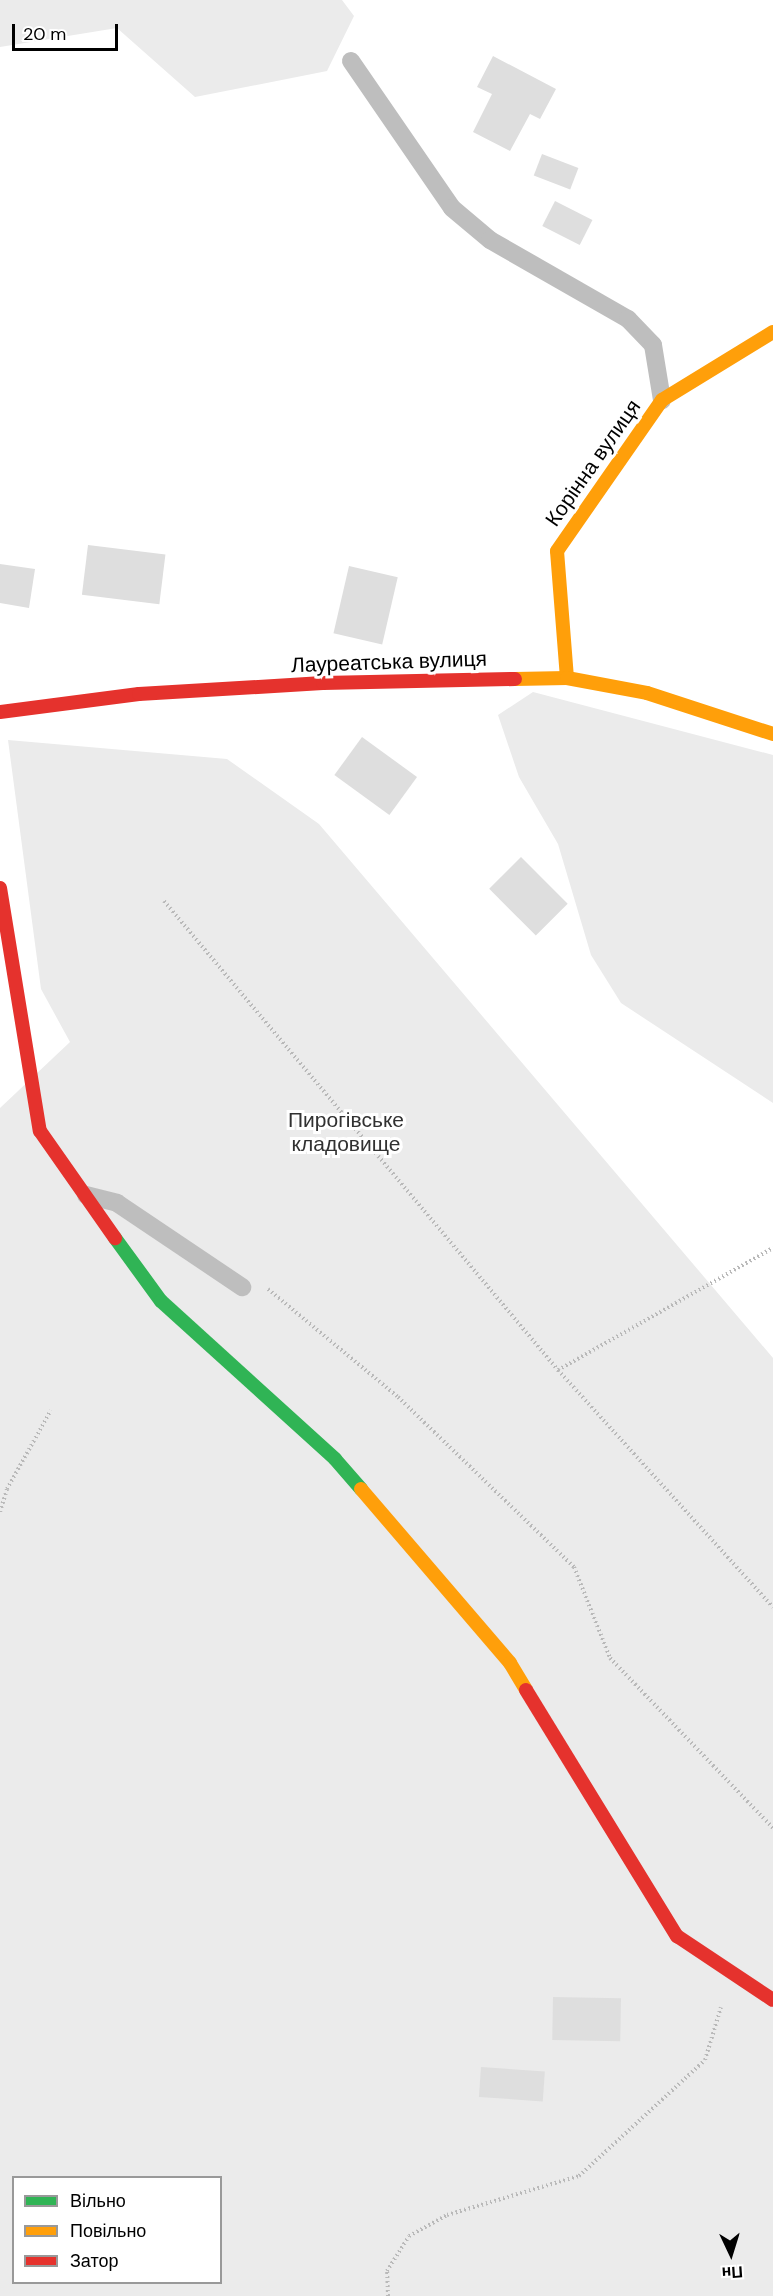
<!DOCTYPE html>
<html>
<head>
<meta charset="utf-8">
<style>
  body { margin:0 }
  #map { position:relative; width:773px; height:2296px; overflow:hidden; background:#fff; font-family:"DM Sans",sans-serif }
  div>[style] { position:absolute }
  [style*='--x'] { left:calc(var(--x)*1px); top:calc(var(--y)*1px); width:calc(var(--w)*1px); rotate:calc(var(--a)*1deg) }
  .green>* { inset:0; background:#ebebeb }
  .building>* { inset:0; background:#dedede; transform-origin:0 0 }
  .path>* { height:4px; margin-top:-2px; transform-origin:0; background:repeating-linear-gradient(90deg,#b9b9b9 0 1.5px,transparent 0 4.5px) }
  .lane>* { height:18px; margin:-9px; padding:0 9px; transform-origin:9px; border-radius:9px; background:#bebebe }
  .fast>* { height:14px; margin:-7px; padding:0 7px; transform-origin:7px; border-radius:7px; background:#30b455 }
  .slow>* { height:14px; margin:-7px; padding:0 7px; transform-origin:7px; border-radius:7px; background:#ff9f0a }
  .jam>* { height:14px; margin:-7px; padding:0 7px; transform-origin:7px; border-radius:7px; background:#e5322d }
  span { translate:-50% -50%; white-space:nowrap; text-align:center; line-height:1.15; -webkit-text-stroke:6px #fff; paint-order:stroke }
  .street-label { font-size:21px; color:#000 }
  .park-label { font-size:21px; color:#313131 }
  .legend { position:absolute; left:12px; top:2176px; width:210px; height:108px; box-sizing:border-box; background:#fff; border:2px solid #999; margin:0; padding:8px 10px; list-style:none; font-size:18px; color:#000 }
  .legend li { display:flex; align-items:center; gap:12px; height:30px }
  .legend b { width:30px; border:2px solid #999 }
  .north { position:absolute; left:701px; top:2224px; width:60px; height:60px; -webkit-text-stroke:4px #fff; paint-order:stroke; rotate:176deg; font-size:16px; font-weight:700; line-height:24px; text-align:center; color:#000 }
  .north::after { content:''; display:block; margin:auto; width:21px; height:27px; background:#000; clip-path:polygon(50% 0,100% 100%,50% 72%,0 100%) }
  .scale { position:absolute; left:12px; top:24px; width:106px; height:27px; box-sizing:border-box; border:3px solid #000; border-top:0; padding-left:8px; font-size:18px; line-height:21px; white-space:nowrap; color:#000; -webkit-text-stroke:4px #fff; paint-order:stroke }
</style>
</head>
<body>
<div id="map">
  <div class="green">
    <div style="clip-path:polygon(0 0,342px 0,354px 16px,327px 71px,195px 97px,117px 28px,0 47px)"></div>
    <div style="clip-path:polygon(533px 692px,773px 755px,773px 1103px,621px 1003px,591px 955px,558px 844px,519px 777px,498px 715px)"></div>
    <div style="clip-path:polygon(evenodd,8px 740px,227px 759px,319px 824px,773px 1358px,773px 2296px,0 2296px,0 1108px,70px 1042px,41px 989px,8px 740px,14px 2178px,220px 2178px,220px 2282px,14px 2282px,14px 2178px)"></div>
  </div>
  <div class="building">
    <div style="clip-path:polygon(493px 56px,556px 89px,540px 119px,530px 114px,510px 151px,473px 132px,492px 94px,477px 87px)"></div>
    <div style="left:542px;top:154px;width:39px;height:23px;rotate:21deg"></div>
    <div style="left:555px;top:201px;width:42px;height:28px;rotate:27deg"></div>
    <div style="left:88px;top:545px;width:78px;height:50px;rotate:7deg"></div>
    <div style="clip-path:polygon(0 564px,35px 569px,29px 608px,0 603px)"></div>
    <div style="left:349px;top:566px;width:50px;height:69px;rotate:13deg"></div>
    <div style="left:362px;top:737px;width:68px;height:47px;rotate:36deg"></div>
    <div style="left:521px;top:857px;width:66px;height:45px;rotate:45deg"></div>
    <div style="left:553px;top:1997px;width:68px;height:43px;rotate:1deg"></div>
    <div style="left:481px;top:2067px;width:64px;height:30px;rotate:4deg"></div>
  </div>
  <div class="path">
    <div style="--x:164;--y:901;--w:613;--a:49.97"></div>
    <div style="--x:558;--y:1370;--w:320;--a:47.8"></div>
    <div style="--x:268;--y:1289;--w:169;--a:39.7"></div>
    <div style="--x:398;--y:1397;--w:245;--a:44"></div>
    <div style="--x:574;--y:1567;--w:98;--a:68.4"></div>
    <div style="--x:610;--y:1658;--w:236;--a:46.2"></div>
    <div style="--x:558;--y:1370;--w:247;--a:-29.6"></div>
    <div style="--x:0;--y:1512;--w:24;--a:-73"></div>
    <div style="--x:7;--y:1489;--w:90;--a:-60.9"></div>
    <div style="--x:388;--y:2296;--w:25;--a:-92"></div>
    <div style="--x:387;--y:2271;--w:41;--a:-57.8"></div>
    <div style="--x:409;--y:2236;--w:43;--a:-28.9"></div>
    <div style="--x:447;--y:2215;--w:138;--a:-16.5"></div>
    <div style="--x:579;--y:2176;--w:171;--a:-42.6"></div>
    <div style="--x:705;--y:2060;--w:55;--a:-73.2"></div>
  </div>
  <div class="lane">
    <div style="--x:351;--y:61;--w:178;--a:55.5"></div>
    <div style="--x:452;--y:208;--w:50;--a:40.1"></div>
    <div style="--x:490;--y:240;--w:159;--a:29.8"></div>
    <div style="--x:628;--y:319;--w:36;--a:46"></div>
    <div style="--x:653;--y:345;--w:56;--a:80.7"></div>
    <div style="--x:86;--y:1195;--w:32;--a:14"></div>
    <div style="--x:117;--y:1203;--w:151;--a:33.9"></div>
  </div>
  <div class="fast">
    <div style="--x:115;--y:1238;--w:78;--a:53.9"></div>
    <div style="--x:161;--y:1301;--w:235;--a:42.2"></div>
    <div style="--x:335;--y:1459;--w:40;--a:49"></div>
  </div>
  <div class="slow">
    <div style="--x:567;--y:678;--w:127;--a:-94.5"></div>
    <div style="--x:557;--y:551;--w:184;--a:-55.2"></div>
    <div style="--x:662;--y:400;--w:130;--a:-31.5"></div>
    <div style="--x:515;--y:679;--w:52;--a:-1.1"></div>
    <div style="--x:567;--y:678;--w:81;--a:10.6"></div>
    <div style="--x:647;--y:693;--w:133;--a:18"></div>
    <div style="--x:361;--y:1489;--w:229;--a:49.4"></div>
    <div style="--x:510;--y:1663;--w:31;--a:59"></div>
  </div>
  <div class="jam">
    <div style="--x:0;--y:712;--w:140;--a:-7.4"></div>
    <div style="--x:139;--y:694;--w:184;--a:-3.4"></div>
    <div style="--x:323;--y:683;--w:192;--a:-1.2"></div>
    <div style="--x:0;--y:888;--w:246;--a:80.7"></div>
    <div style="--x:40;--y:1131;--w:131;--a:55"></div>
    <div style="--x:526;--y:1690;--w:289;--a:58.5"></div>
    <div style="--x:677;--y:1936;--w:115;--a:33.7"></div>
  </div>
  <div class="street-label">
    <span style="left:593px;top:463px;rotate:-55deg">Корінна вулиця</span>
    <span style="left:389px;top:662px;rotate:-2deg">Лауреатська вулиця</span>
  </div>
  <div class="park-label">
    <span style="left:346px;top:1132px">Пирогівське<br>кладовище</span>
  </div>
  <ul class="legend">
  <li><b style="height:8px;background:#30b455"></b>Вільно</li>
  <li><b style="height:8px;background:#ff9f0a"></b>Повільно</li>
  <li><b style="height:8px;background:#e5322d"></b>Затор</li>
  </ul>
  <div class="north">Пн</div>
  <div class="scale">20 m</div>
</div>
</body>
</html>
